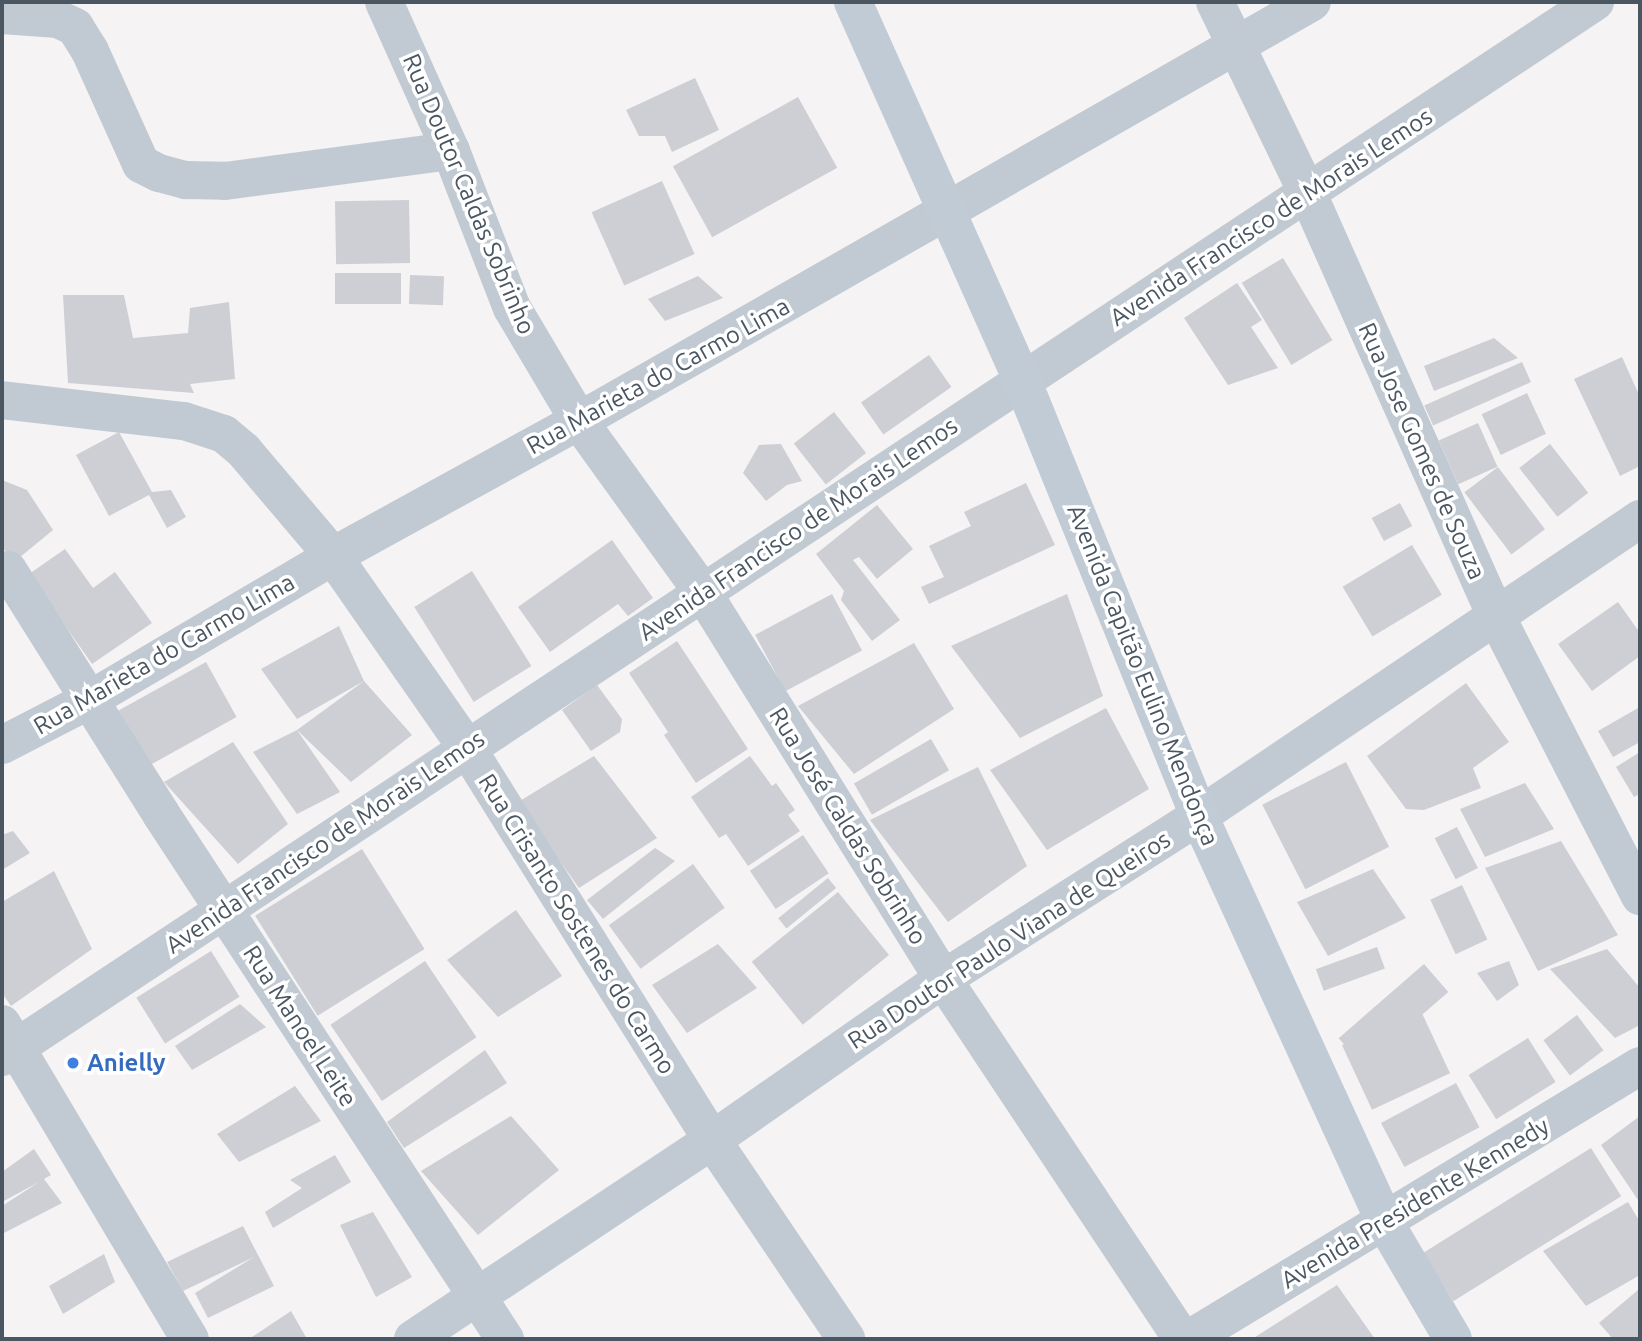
<!DOCTYPE html>
<html>
<head>
<meta charset="utf-8">
<style>
  body { margin:0 }
  #map { position:relative; width:1642px; height:1341px; overflow:hidden; background:#f5f3f3; font-family:Ubuntu,sans-serif }
  div>[style] { position:absolute }
  [style*='--x'] { left:calc(var(--x)*1px); top:calc(var(--y)*1px); width:calc(var(--w)*1px); rotate:calc(var(--a)*1deg) }
  .building>* { inset:0; background:#cdcfd5; transform-origin:0 0 }
  .minor>* { height:38px; margin:-19px; padding:0 19px; transform-origin:19px; border-radius:19px; background:#c1cad2 }
  .secondary>* { height:38px; margin:-19px; padding:0 19px; transform-origin:19px; border-radius:19px; background:#c1cbd6 }
  .dots>* { width:19px; height:19px; translate:-50% -50%; box-sizing:border-box; border:4px solid #fff; border-radius:50% }
  span { translate:-50% -50%; white-space:nowrap; text-align:center; line-height:1.15; -webkit-text-stroke:7px #fff; paint-order:stroke }
  .street-label { font-size:24px; color:#4a5661 }
  .shop-label { font-size:24px; color:#366cbe; font-weight:700 }
  .left { translate:0 -50%; text-align:left }
  .frame { position:absolute; inset:0; border:4px solid #4a5661; pointer-events:none }
</style>
</head>
<body>
<div id="map">
  <div class="building">
    <div style="clip-path:polygon(695px 78px,719px 130px,672px 152px,665px 136px,639px 136px,626px 110px)"></div>
    <div style="left:798px;top:97px;width:81px;height:143px;rotate:61deg"></div>
    <div style="left:662px;top:181px;width:80px;height:77px;rotate:66deg"></div>
    <div style="left:409px;top:200px;width:63px;height:74px;rotate:89deg"></div>
    <div style="left:1283px;top:258px;width:96px;height:48px;rotate:59deg"></div>
    <div style="left:401px;top:273px;width:31px;height:66px;rotate:90deg"></div>
    <div style="left:410px;top:275px;width:34px;height:29px;rotate:2deg"></div>
    <div style="clip-path:polygon(698px 276px,723px 298px,665px 321px,648px 299px)"></div>
    <div style="clip-path:polygon(1237px 283px,1262px 320px,1251px 327px,1278px 368px,1228px 385px,1184px 318px)"></div>
    <div style="clip-path:polygon(63px 295px,124px 295px,133px 338px,188px 333px,190px 308px,229px 302px,235px 379px,190px 384px,194px 393px,68px 383px)"></div>
    <div style="clip-path:polygon(1494px 338px,1518px 358px,1434px 391px,1424px 366px)"></div>
    <div style="left:929px;top:355px;width:39px;height:83px;rotate:55deg"></div>
    <div style="clip-path:polygon(1622px 357px,1640px 397px,1640px 466px,1620px 476px,1574px 379px)"></div>
    <div style="left:1522px;top:362px;width:22px;height:107px;rotate:66deg"></div>
    <div style="left:1527px;top:393px;width:45px;height:50px;rotate:65deg"></div>
    <div style="left:834px;top:412px;width:52px;height:51px;rotate:52deg"></div>
    <div style="left:1478px;top:423px;width:48px;height:43px;rotate:66deg"></div>
    <div style="clip-path:polygon(119px 432px,152px 492px,171px 490px,186px 517px,167px 528px,149px 495px,109px 516px,76px 455px)"></div>
    <div style="clip-path:polygon(781px 444px,802px 481px,787px 485px,766px 501px,743px 473px,759px 445px)"></div>
    <div style="left:1550px;top:444px;width:62px;height:39px;rotate:52deg"></div>
    <div style="left:1498px;top:467px;width:78px;height:42px;rotate:53deg"></div>
    <div style="clip-path:polygon(2px 480px,27px 490px,53px 530px,14px 562px,2px 547px)"></div>
    <div style="clip-path:polygon(1026px 483px,1055px 545px,929px 604px,921px 587px,944px 577px,929px 546px,971px 526px,964px 512px)"></div>
    <div style="left:1400px;top:503px;width:26px;height:32px;rotate:62deg"></div>
    <div style="clip-path:polygon(877px 505px,913px 549px,877px 579px,859px 557px,853px 560px,900px 620px,872px 641px,841px 600px,844px 591px,816px 554px)"></div>
    <div style="clip-path:polygon(612px 540px,653px 598px,628px 616px,618px 604px,550px 652px,518px 607px)"></div>
    <div style="left:1412px;top:545px;width:58px;height:81px;rotate:59deg"></div>
    <div style="clip-path:polygon(65px 549px,93px 588px,115px 572px,152px 623px,92px 664px,29px 574px)"></div>
    <div style="left:472px;top:571px;width:112px;height:68px;rotate:58deg"></div>
    <div style="left:832px;top:594px;width:64px;height:87px;rotate:62deg"></div>
    <div style="clip-path:polygon(1067px 594px,1103px 696px,1020px 738px,951px 646px)"></div>
    <div style="clip-path:polygon(1618px 602px,1640px 633px,1640px 656px,1592px 691px,1558px 644px)"></div>
    <div style="clip-path:polygon(339px 626px,364px 681px,412px 735px,351px 782px,297px 730px,340px 792px,297px 814px,253px 752px,297px 730px,364px 681px,297px 719px,261px 669px)"></div>
    <div style="clip-path:polygon(677px 641px,748px 749px,696px 783px,664px 735px,668px 732px,629px 673px)"></div>
    <div style="clip-path:polygon(914px 643px,954px 709px,854px 774px,798px 706px)"></div>
    <div style="left:206px;top:662px;width:63px;height:100px;rotate:61deg"></div>
    <div style="clip-path:polygon(1466px 683px,1509px 742px,1473px 768px,1481px 788px,1424px 810px,1406px 809px,1367px 756px)"></div>
    <div style="clip-path:polygon(597px 685px,622px 719px,620px 732px,591px 751px,562px 710px)"></div>
    <div style="clip-path:polygon(1106px 708px,1149px 789px,1047px 850px,990px 770px)"></div>
    <div style="clip-path:polygon(1638px 708px,1640px 742px,1613px 757px,1598px 731px)"></div>
    <div style="left:931px;top:739px;width:36px;height:89px;rotate:60deg"></div>
    <div style="clip-path:polygon(233px 742px,288px 824px,238px 864px,164px 782px)"></div>
    <div style="clip-path:polygon(1640px 752px,1640px 794px,1634px 797px,1616px 767px)"></div>
    <div style="clip-path:polygon(594px 756px,657px 838px,579px 888px,518px 802px)"></div>
    <div style="clip-path:polygon(750px 756px,772px 786px,776px 783px,795px 810px,788px 815px,800px 831px,748px 866px,726px 834px,719px 838px,691px 797px)"></div>
    <div style="left:1346px;top:762px;width:95px;height:94px;rotate:63deg"></div>
    <div style="clip-path:polygon(978px 767px,1027px 866px,948px 922px,870px 820px)"></div>
    <div style="clip-path:polygon(1525px 783px,1554px 829px,1485px 857px,1460px 809px)"></div>
    <div style="left:1457px;top:827px;width:46px;height:25px;rotate:63deg"></div>
    <div style="clip-path:polygon(13px 831px,30px 853px,2px 870px,2px 835px)"></div>
    <div style="left:803px;top:835px;width:46px;height:64px;rotate:56deg"></div>
    <div style="clip-path:polygon(1561px 841px,1618px 935px,1538px 971px,1485px 868px)"></div>
    <div style="clip-path:polygon(655px 848px,675px 861px,603px 919px,587px 900px)"></div>
    <div style="left:362px;top:849px;width:118px;height:126px;rotate:58deg"></div>
    <div style="left:693px;top:864px;width:54px;height:104px;rotate:54deg"></div>
    <div style="clip-path:polygon(1373px 869px,1406px 918px,1328px 956px,1297px 902px)"></div>
    <div style="clip-path:polygon(54px 871px,92px 949px,11px 1006px,2px 993px,2px 902px)"></div>
    <div style="left:828px;top:878px;width:13px;height:64px;rotate:51deg"></div>
    <div style="left:1462px;top:885px;width:60px;height:35px;rotate:65deg"></div>
    <div style="left:838px;top:892px;width:81px;height:111px;rotate:51deg"></div>
    <div style="clip-path:polygon(516px 910px,562px 976px,498px 1017px,447px 960px)"></div>
    <div style="clip-path:polygon(718px 944px,757px 988px,687px 1033px,652px 985px)"></div>
    <div style="left:1377px;top:947px;width:23px;height:65px;rotate:70deg"></div>
    <div style="clip-path:polygon(1607px 949px,1640px 988px,1640px 1025px,1615px 1038px,1550px 969px)"></div>
    <div style="left:211px;top:951px;width:54px;height:88px;rotate:58deg"></div>
    <div style="left:425px;top:961px;width:92px;height:114px;rotate:56deg"></div>
    <div style="clip-path:polygon(1509px 961px,1519px 985px,1497px 1001px,1477px 973px)"></div>
    <div style="left:1424px;top:964px;width:37px;height:113px;rotate:49deg"></div>
    <div style="clip-path:polygon(240px 1004px,266px 1027px,192px 1070px,175px 1046px)"></div>
    <div style="left:1420px;top:1009px;width:71px;height:86px;rotate:65deg"></div>
    <div style="left:1577px;top:1015px;width:44px;height:42px;rotate:53deg"></div>
    <div style="left:1528px;top:1038px;width:52px;height:70px;rotate:58deg"></div>
    <div style="clip-path:polygon(485px 1050px,507px 1083px,404px 1148px,387px 1122px)"></div>
    <div style="left:1456px;top:1083px;width:50px;height:85px;rotate:62deg"></div>
    <div style="clip-path:polygon(295px 1086px,321px 1121px,239px 1162px,217px 1134px)"></div>
    <div style="clip-path:polygon(511px 1116px,559px 1170px,478px 1235px,421px 1171px)"></div>
    <div style="clip-path:polygon(1640px 1116px,1640px 1203px,1601px 1145px)"></div>
    <div style="left:1591px;top:1148px;width:57px;height:198px;rotate:58deg"></div>
    <div style="clip-path:polygon(34px 1149px,51px 1175px,44px 1179px,62px 1203px,2px 1234px,2px 1206px,39px 1182px,2px 1202px,2px 1172px)"></div>
    <div style="clip-path:polygon(335px 1155px,351px 1182px,273px 1228px,265px 1212px,302px 1188px,290px 1180px)"></div>
    <div style="clip-path:polygon(1628px 1202px,1640px 1222px,1640px 1275px,1586px 1306px,1543px 1251px)"></div>
    <div style="clip-path:polygon(373px 1212px,412px 1277px,376px 1297px,340px 1225px)"></div>
    <div style="clip-path:polygon(243px 1226px,274px 1286px,208px 1318px,195px 1293px,254px 1257px,183px 1291px,167px 1262px)"></div>
    <div style="clip-path:polygon(104px 1254px,115px 1282px,63px 1314px,49px 1286px)"></div>
    <div style="clip-path:polygon(1337px 1285px,1375px 1339px,1252px 1339px)"></div>
    <div style="clip-path:polygon(1638px 1290px,1640px 1339px,1613px 1339px,1599px 1323px)"></div>
    <div style="clip-path:polygon(291px 1311px,307px 1339px,249px 1339px)"></div>
  </div>
  <div class="minor">
    <div style="--x:384;--y:2;--w:163;--a:65.8"></div>
    <div style="--x:451;--y:151;--w:168;--a:68.8"></div>
    <div style="--x:512;--y:308;--w:131;--a:59.3"></div>
    <div style="--x:579;--y:421;--w:212;--a:54.2"></div>
    <div style="--x:703;--y:593;--w:455;--a:58.1"></div>
    <div style="--x:943;--y:979;--w:432;--a:56.4"></div>
    <div style="--x:1215;--y:2;--w:213;--a:64.2"></div>
    <div style="--x:1308;--y:194;--w:462;--a:66"></div>
    <div style="--x:1496;--y:616;--w:315;--a:62.8"></div>
    <div style="--x:2;--y:15;--w:56;--a:4.1"></div>
    <div style="--x:58;--y:19;--w:19;--a:25"></div>
    <div style="--x:75;--y:27;--w:28;--a:58"></div>
    <div style="--x:90;--y:51;--w:124;--a:65.7"></div>
    <div style="--x:141;--y:164;--w:20;--a:27"></div>
    <div style="--x:159;--y:173;--w:28;--a:15"></div>
    <div style="--x:186;--y:180;--w:39;--a:1"></div>
    <div style="--x:225;--y:181;--w:228;--a:-7.6"></div>
    <div style="--x:2;--y:400;--w:183;--a:6.6"></div>
    <div style="--x:184;--y:421;--w:42;--a:18"></div>
    <div style="--x:224;--y:434;--w:26;--a:40"></div>
    <div style="--x:244;--y:451;--w:138;--a:49.7"></div>
    <div style="--x:333;--y:556;--w:234;--a:55.1"></div>
    <div style="--x:467;--y:748;--w:462;--a:58"></div>
    <div style="--x:712;--y:1140;--w:240;--a:56"></div>
    <div style="--x:8;--y:570;--w:288;--a:57.9"></div>
    <div style="--x:161;--y:814;--w:628;--a:56.77"></div>
    <div style="--x:2;--y:745;--w:98;--a:-27.3"></div>
    <div style="--x:89;--y:700;--w:283;--a:-30.5"></div>
    <div style="--x:333;--y:556;--w:281;--a:-28.8"></div>
    <div style="--x:579;--y:421;--w:844;--a:-29.75"></div>
    <div style="--x:2;--y:1024;--w:367;--a:59.2"></div>
    <div style="--x:2;--y:1057;--w:1911;--a:-33.52"></div>
    <div style="--x:413;--y:1339;--w:359;--a:-33.6"></div>
    <div style="--x:712;--y:1140;--w:282;--a:-34.9"></div>
    <div style="--x:943;--y:979;--w:303;--a:-32.5"></div>
    <div style="--x:1199;--y:816;--w:532;--a:-33.96"></div>
    <div style="--x:1189;--y:1339;--w:527;--a:-31.19"></div>
  </div>
  <div class="secondary">
    <div style="--x:853;--y:2;--w:414;--a:65.9"></div>
    <div style="--x:1022;--y:380;--w:471;--a:67.9"></div>
    <div style="--x:1199;--y:816;--w:447;--a:65.4"></div>
    <div style="--x:1385;--y:1223;--w:134;--a:59.6"></div>
  </div>
  <div class="dots">
    <div style="left:73px;top:1063px;background:#3f7fe0"></div>
  </div>
  <div class="street-label">
    <span style="left:469px;top:194px;rotate:67deg">Rua Doutor Caldas Sobrinho</span>
    <span style="left:1271px;top:217px;rotate:-33deg">Avenida Francisco de Morais Lemos</span>
    <span style="left:658px;top:376px;rotate:-29deg">Rua Marieta do Carmo Lima</span>
    <span style="left:1422px;top:451px;rotate:66deg">Rua Jose Gomes de Souza</span>
    <span style="left:798px;top:529px;rotate:-34deg">Avenida Francisco de Morais Lemos</span>
    <span style="left:164px;top:654px;rotate:-30deg">Rua Marieta do Carmo Lima</span>
    <span style="left:1143px;top:675px;rotate:68deg">Avenida Capitão Eulino Mendonça</span>
    <span style="left:848px;top:826px;rotate:58deg">Rua José Caldas Sobrinho</span>
    <span style="left:325px;top:842px;rotate:-34deg">Avenida Francisco de Morais Lemos</span>
    <span style="left:577px;top:924px;rotate:58deg">Rua Crisanto Sostenes do Carmo</span>
    <span style="left:1009px;top:940px;rotate:-33deg">Rua Doutor Paulo Viana de Queiros</span>
    <span style="left:300px;top:1026px;rotate:57deg">Rua Manoel Leite</span>
    <span style="left:1415px;top:1203px;rotate:-31deg">Avenida Presidente Kennedy</span>
  </div>
  <div class="shop-label">
    <span class="left" style="left:87px;top:1063px">Anielly</span>
  </div>
  <div class="frame"></div>
</div>
</body>
</html>
